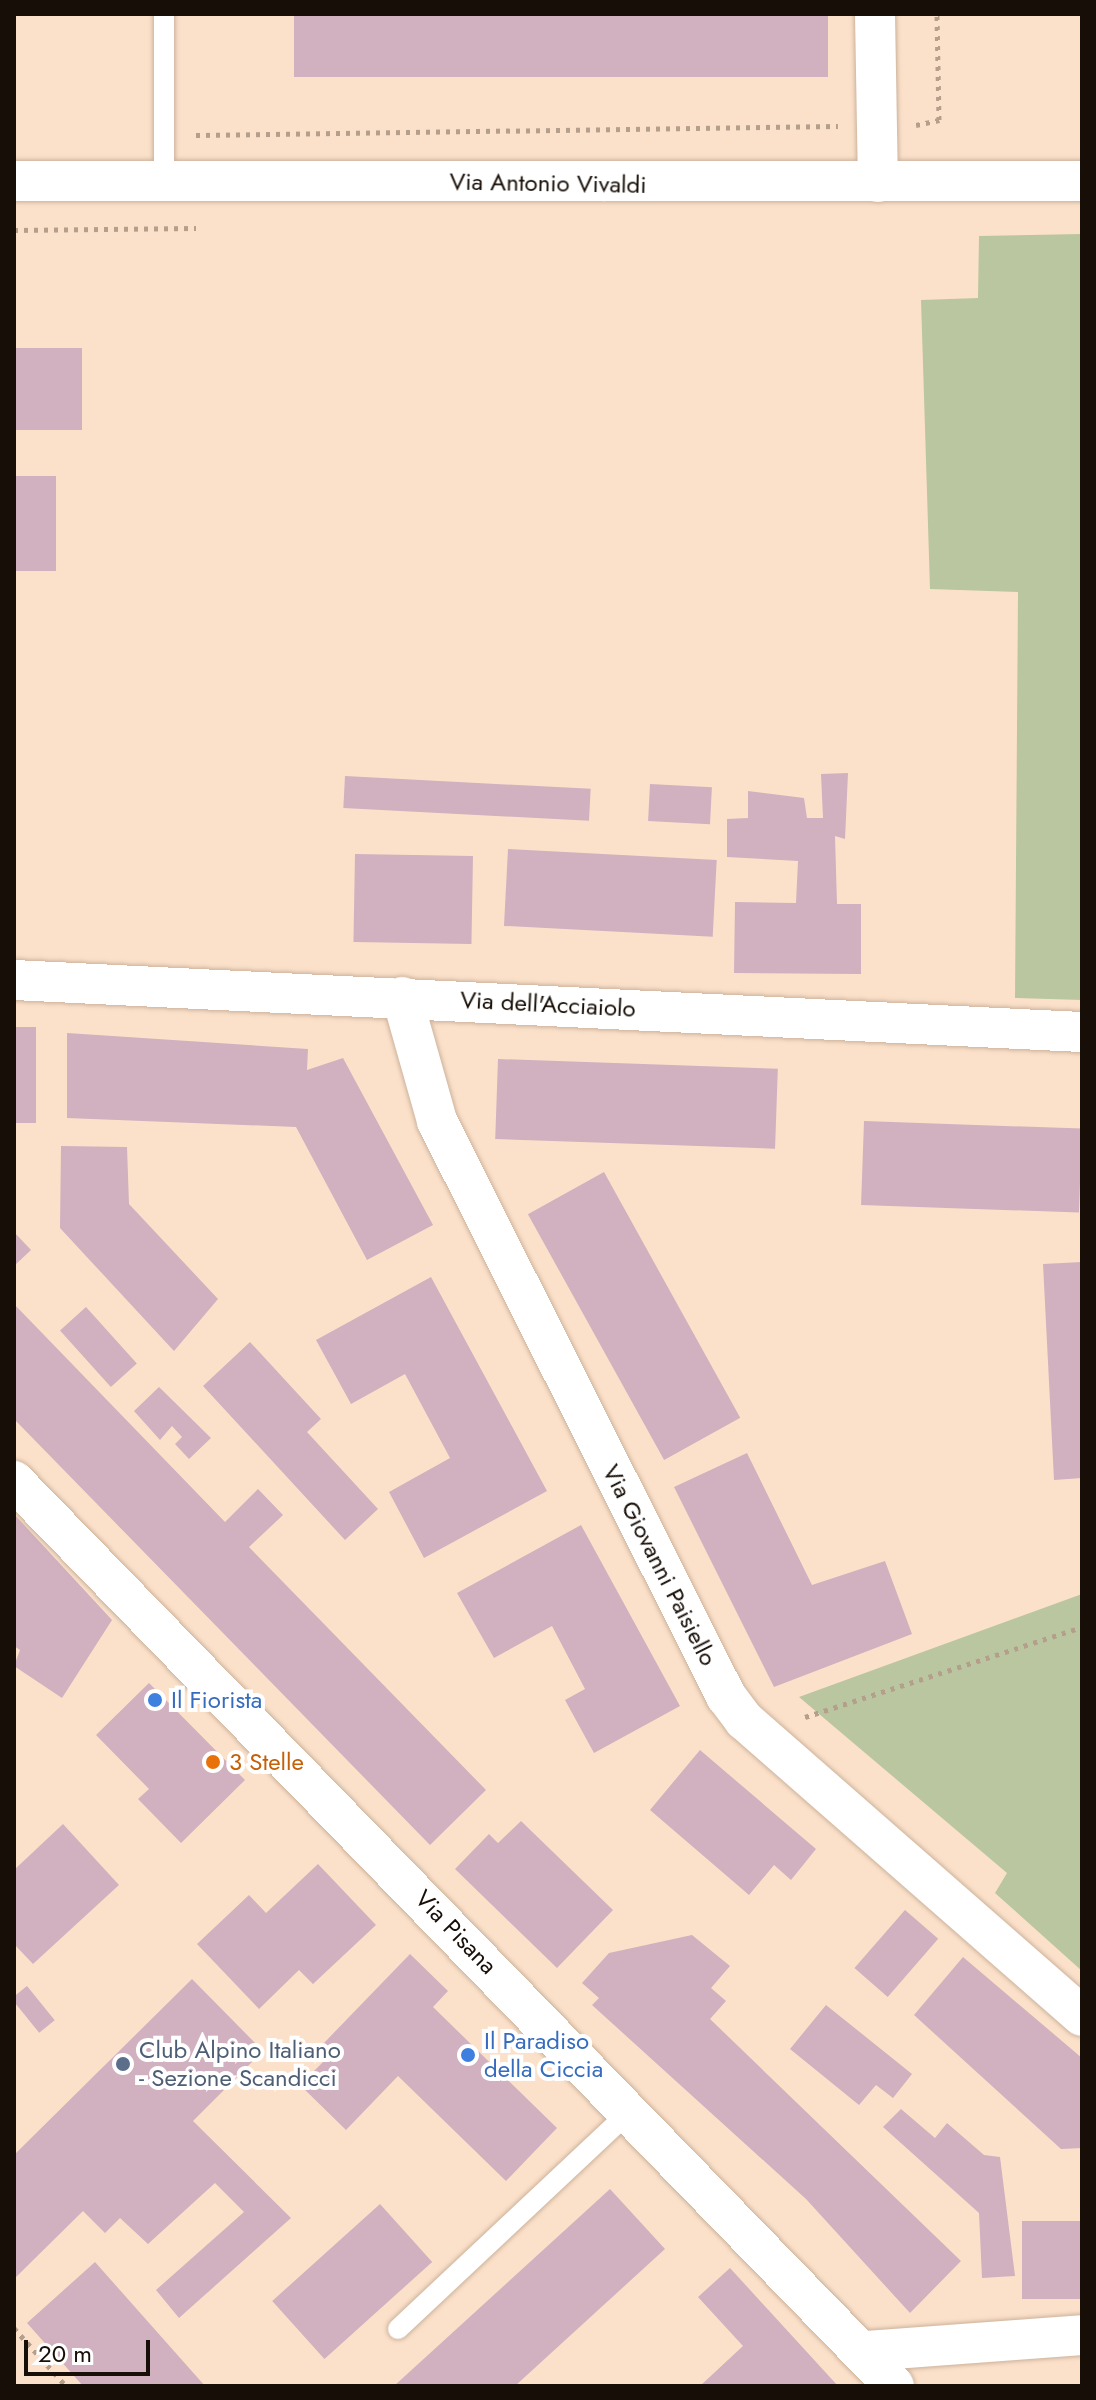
<!DOCTYPE html>
<html>
<head>
<meta charset="utf-8">
<style>
  body { margin:0 }
  #map { position:relative; width:1096px; height:2400px; overflow:hidden; background:#fce1ca; font-family:Jost,sans-serif }
  div>[style] { position:absolute }
  [style*='--x'] { left:calc(var(--x)*1px); top:calc(var(--y)*1px); width:calc(var(--w)*1px); rotate:calc(var(--a)*1deg) }
  .green>* { inset:0; background:#bac69f }
  .building>* { inset:0; background:#d1b0bf; transform-origin:0 0 }
  .path>* { height:5px; margin-top:-2.5px; transform-origin:0; background:repeating-linear-gradient(90deg,#b49f8d 0 4px,transparent 0 10px) }
  .roads { filter:drop-shadow(0 0 2px #ccb29c) drop-shadow(0 0 2px #ccb29c) }
  .service>* { height:20px; margin:-10px; padding:0 10px; transform-origin:10px; border-radius:10px; background:#fff }
  .minor>* { height:40px; margin:-20px; padding:0 20px; transform-origin:20px; border-radius:20px; background:#fff }
  .dots>* { width:22px; height:22px; translate:-50% -50%; box-sizing:border-box; border:4px solid #fff; border-radius:50% }
  span { translate:-50% -50%; white-space:nowrap; text-align:center; line-height:1.15; -webkit-text-stroke:8px #fff; paint-order:stroke }
  .street-label { font-size:24px; color:#170e07 }
  .shop-label { font-size:24px; color:#366cbe }
  .left { translate:0 -50%; text-align:left }
  .food-label { font-size:24px; color:#c56008 }
  .service-label { font-size:24px; color:#4e5e75 }
  .frame { position:absolute; inset:0; border:16px solid #170e07; pointer-events:none }
  .scale { position:absolute; left:24px; top:2340px; width:126px; height:36px; box-sizing:border-box; border:4px solid #170e07; border-top:0; padding-left:10px; font-size:24px; line-height:28px; white-space:nowrap; color:#170e07; -webkit-text-stroke:6px #fff; paint-order:stroke }
</style>
</head>
<body>
<div id="map">
  <div class="green">
    <div style="clip-path:polygon(1082px 234px,1082px 1000px,1015px 998px,1018px 592px,930px 589px,921px 300px,978px 298px,979px 236px)"></div>
    <div style="clip-path:polygon(1082px 1594px,1082px 1971px,995px 1893px,1007px 1873px,799px 1697px)"></div>
  </div>
  <div class="building">
    <div style="left:294px;top:14px;width:534px;height:63px"></div>
    <div style="left:14px;top:348px;width:68px;height:82px"></div>
    <div style="left:14px;top:476px;width:42px;height:95px"></div>
    <div style="clip-path:polygon(848px 773px,845px 839px,835px 836px,837px 904px,861px 904px,861px 974px,734px 973px,735px 902px,796px 903px,798px 861px,727px 857px,727px 819px,748px 818px,748px 791px,804px 798px,807px 818px,823px 818px,821px 774px)"></div>
    <div style="left:345px;top:776px;width:246px;height:32px;rotate:3deg"></div>
    <div style="left:650px;top:784px;width:62px;height:37px;rotate:3deg"></div>
    <div style="left:508px;top:849px;width:209px;height:77px;rotate:3deg"></div>
    <div style="left:355px;top:854px;width:118px;height:88px;rotate:1deg"></div>
    <div style="left:14px;top:1027px;width:22px;height:96px"></div>
    <div style="clip-path:polygon(67px 1033px,308px 1049px,307px 1070px,343px 1058px,433px 1225px,367px 1260px,296px 1127px,67px 1118px)"></div>
    <div style="left:498px;top:1059px;width:280px;height:80px;rotate:2deg"></div>
    <div style="left:864px;top:1121px;width:218px;height:84px;rotate:2deg"></div>
    <div style="clip-path:polygon(61px 1146px,127px 1147px,129px 1204px,218px 1299px,174px 1351px,60px 1228px)"></div>
    <div style="left:604px;top:1172px;width:281px;height:87px;rotate:61deg"></div>
    <div style="clip-path:polygon(14px 1232px,31px 1250px,14px 1266px)"></div>
    <div style="clip-path:polygon(1082px 1262px,1082px 1478px,1054px 1480px,1043px 1264px)"></div>
    <div style="clip-path:polygon(431px 1277px,547px 1491px,424px 1558px,389px 1492px,450px 1458px,405px 1374px,351px 1404px,316px 1340px)"></div>
    <div style="clip-path:polygon(14px 1304px,225px 1522px,258px 1489px,283px 1515px,249px 1547px,486px 1790px,430px 1845px,14px 1419px)"></div>
    <div style="left:86px;top:1307px;width:76px;height:35px;rotate:48deg"></div>
    <div style="clip-path:polygon(250px 1342px,321px 1419px,307px 1432px,378px 1509px,345px 1540px,203px 1386px)"></div>
    <div style="clip-path:polygon(159px 1387px,211px 1438px,189px 1459px,175px 1444px,182px 1437px,172px 1426px,160px 1440px,134px 1411px)"></div>
    <div style="clip-path:polygon(747px 1453px,812px 1585px,885px 1561px,912px 1634px,774px 1687px,674px 1487px)"></div>
    <div style="clip-path:polygon(14px 1514px,112px 1620px,62px 1698px,14px 1666px,20px 1650px,14px 1646px)"></div>
    <div style="clip-path:polygon(581px 1525px,680px 1706px,594px 1753px,565px 1700px,585px 1689px,552px 1626px,494px 1658px,457px 1593px)"></div>
    <div style="clip-path:polygon(149px 1683px,245px 1780px,181px 1843px,138px 1799px,149px 1789px,96px 1735px)"></div>
    <div style="clip-path:polygon(700px 1750px,816px 1849px,791px 1880px,774px 1865px,749px 1895px,650px 1810px)"></div>
    <div style="clip-path:polygon(521px 1821px,613px 1910px,557px 1968px,455px 1869px,489px 1834px,498px 1843px)"></div>
    <div style="clip-path:polygon(63px 1824px,119px 1885px,33px 1964px,14px 1944px,14px 1870px)"></div>
    <div style="clip-path:polygon(318px 1864px,376px 1925px,313px 1984px,299px 1970px,259px 2009px,197px 1944px,249px 1895px,266px 1913px)"></div>
    <div style="left:905px;top:1910px;width:44px;height:77px;rotate:41deg"></div>
    <div style="clip-path:polygon(692px 1935px,730px 1966px,711px 1988px,726px 2001px,710px 2019px,961px 2261px,910px 2313px,806px 2199px,592px 2005px,599px 1998px,582px 1983px,609px 1953px)"></div>
    <div style="clip-path:polygon(410px 1954px,448px 1991px,433px 2007px,557px 2128px,506px 2181px,398px 2076px,346px 2130px,300px 2085px,332px 2053px,323px 2044px)"></div>
    <div style="clip-path:polygon(963px 1957px,1082px 2058px,1082px 2148px,1061px 2149px,914px 2015px)"></div>
    <div style="clip-path:polygon(192px 1979px,263px 2051px,193px 2121px,291px 2218px,179px 2318px,156px 2290px,244px 2212px,215px 2183px,148px 2244px,120px 2218px,105px 2233px,83px 2211px,14px 2279px,14px 2155px)"></div>
    <div style="left:27px;top:1986px;width:44px;height:20px;rotate:51deg"></div>
    <div style="clip-path:polygon(826px 2005px,912px 2074px,893px 2098px,876px 2085px,859px 2105px,790px 2049px)"></div>
    <div style="clip-path:polygon(901px 2109px,935px 2138px,947px 2123px,984px 2155px,1000px 2157px,1015px 2276px,982px 2278px,979px 2213px,883px 2127px)"></div>
    <div style="clip-path:polygon(610px 2189px,665px 2249px,515px 2386px,394px 2386px)"></div>
    <div style="left:380px;top:2204px;width:78px;height:145px;rotate:48deg"></div>
    <div style="left:1082px;top:2221px;width:78px;height:60px;rotate:90deg"></div>
    <div style="clip-path:polygon(95px 2262px,205px 2386px,83px 2386px,27px 2323px)"></div>
    <div style="clip-path:polygon(730px 2268px,838px 2386px,700px 2386px,743px 2346px,698px 2297px)"></div>
  </div>
  <div class="path">
    <div style="--x:916;--y:125;--w:24;--a:-12"></div>
    <div style="--x:939;--y:120;--w:106;--a:-91.1"></div>
    <div style="--x:196;--y:135;--w:642;--a:-0.8"></div>
    <div style="--x:14;--y:230;--w:182;--a:-0.6"></div>
    <div style="--x:805;--y:1717;--w:291;--a:-18"></div>
    <div style="--x:14;--y:2328;--w:78;--a:48.1"></div>
  </div>
  <div class="roads">
    <div class="service">
      <div style="--x:164;--y:14;--w:165;--a:90"></div>
      <div style="--x:398;--y:2329;--w:320;--a:-43.2"></div>
    </div>
    <div class="minor">
      <div style="--x:875;--y:14;--w:168;--a:89"></div>
      <div style="--x:14;--y:181;--w:1068;--a:0"></div>
      <div style="--x:14;--y:980;--w:1069;--a:2.79"></div>
      <div style="--x:402;--y:997;--w:129;--a:74.2"></div>
      <div style="--x:437;--y:1121;--w:644;--a:63.32"></div>
      <div style="--x:726;--y:1696;--w:30;--a:53"></div>
      <div style="--x:744;--y:1720;--w:449;--a:41.2"></div>
      <div style="--x:14;--y:1481;--w:1262;--a:45.8"></div>
      <div style="--x:866;--y:2351;--w:217;--a:-4.2"></div>
    </div>
  </div>
  <div class="dots">
    <div style="left:155px;top:1700px;background:#3f7fe0"></div>
    <div style="left:213px;top:1762px;background:#e8710a"></div>
    <div style="left:468px;top:2055px;background:#3f7fe0"></div>
    <div style="left:123px;top:2064px;background:#5c6f8a"></div>
  </div>
  <div class="street-label">
    <span style="left:548px;top:183px;rotate:1deg">Via Antonio Vivaldi</span>
    <span style="left:548px;top:1004px;rotate:3deg">Via dell'Acciaiolo</span>
    <span style="left:660px;top:1565px;rotate:63deg">Via Giovanni Paisiello</span>
    <span style="left:456px;top:1932px;rotate:46deg">Via Pisana</span>
  </div>
  <div class="shop-label">
    <span class="left" style="left:171px;top:1700px">Il Fiorista</span>
    <span class="left" style="left:484px;top:2055px">Il Paradiso<br>della Ciccia</span>
  </div>
  <div class="food-label">
    <span class="left" style="left:229px;top:1762px">3 Stelle</span>
  </div>
  <div class="service-label">
    <span class="left" style="left:139px;top:2064px">Club Alpino Italiano<br>- Sezione Scandicci</span>
  </div>
  <div class="frame"></div>
  <div class="scale">20 m</div>
</div>
</body>
</html>
